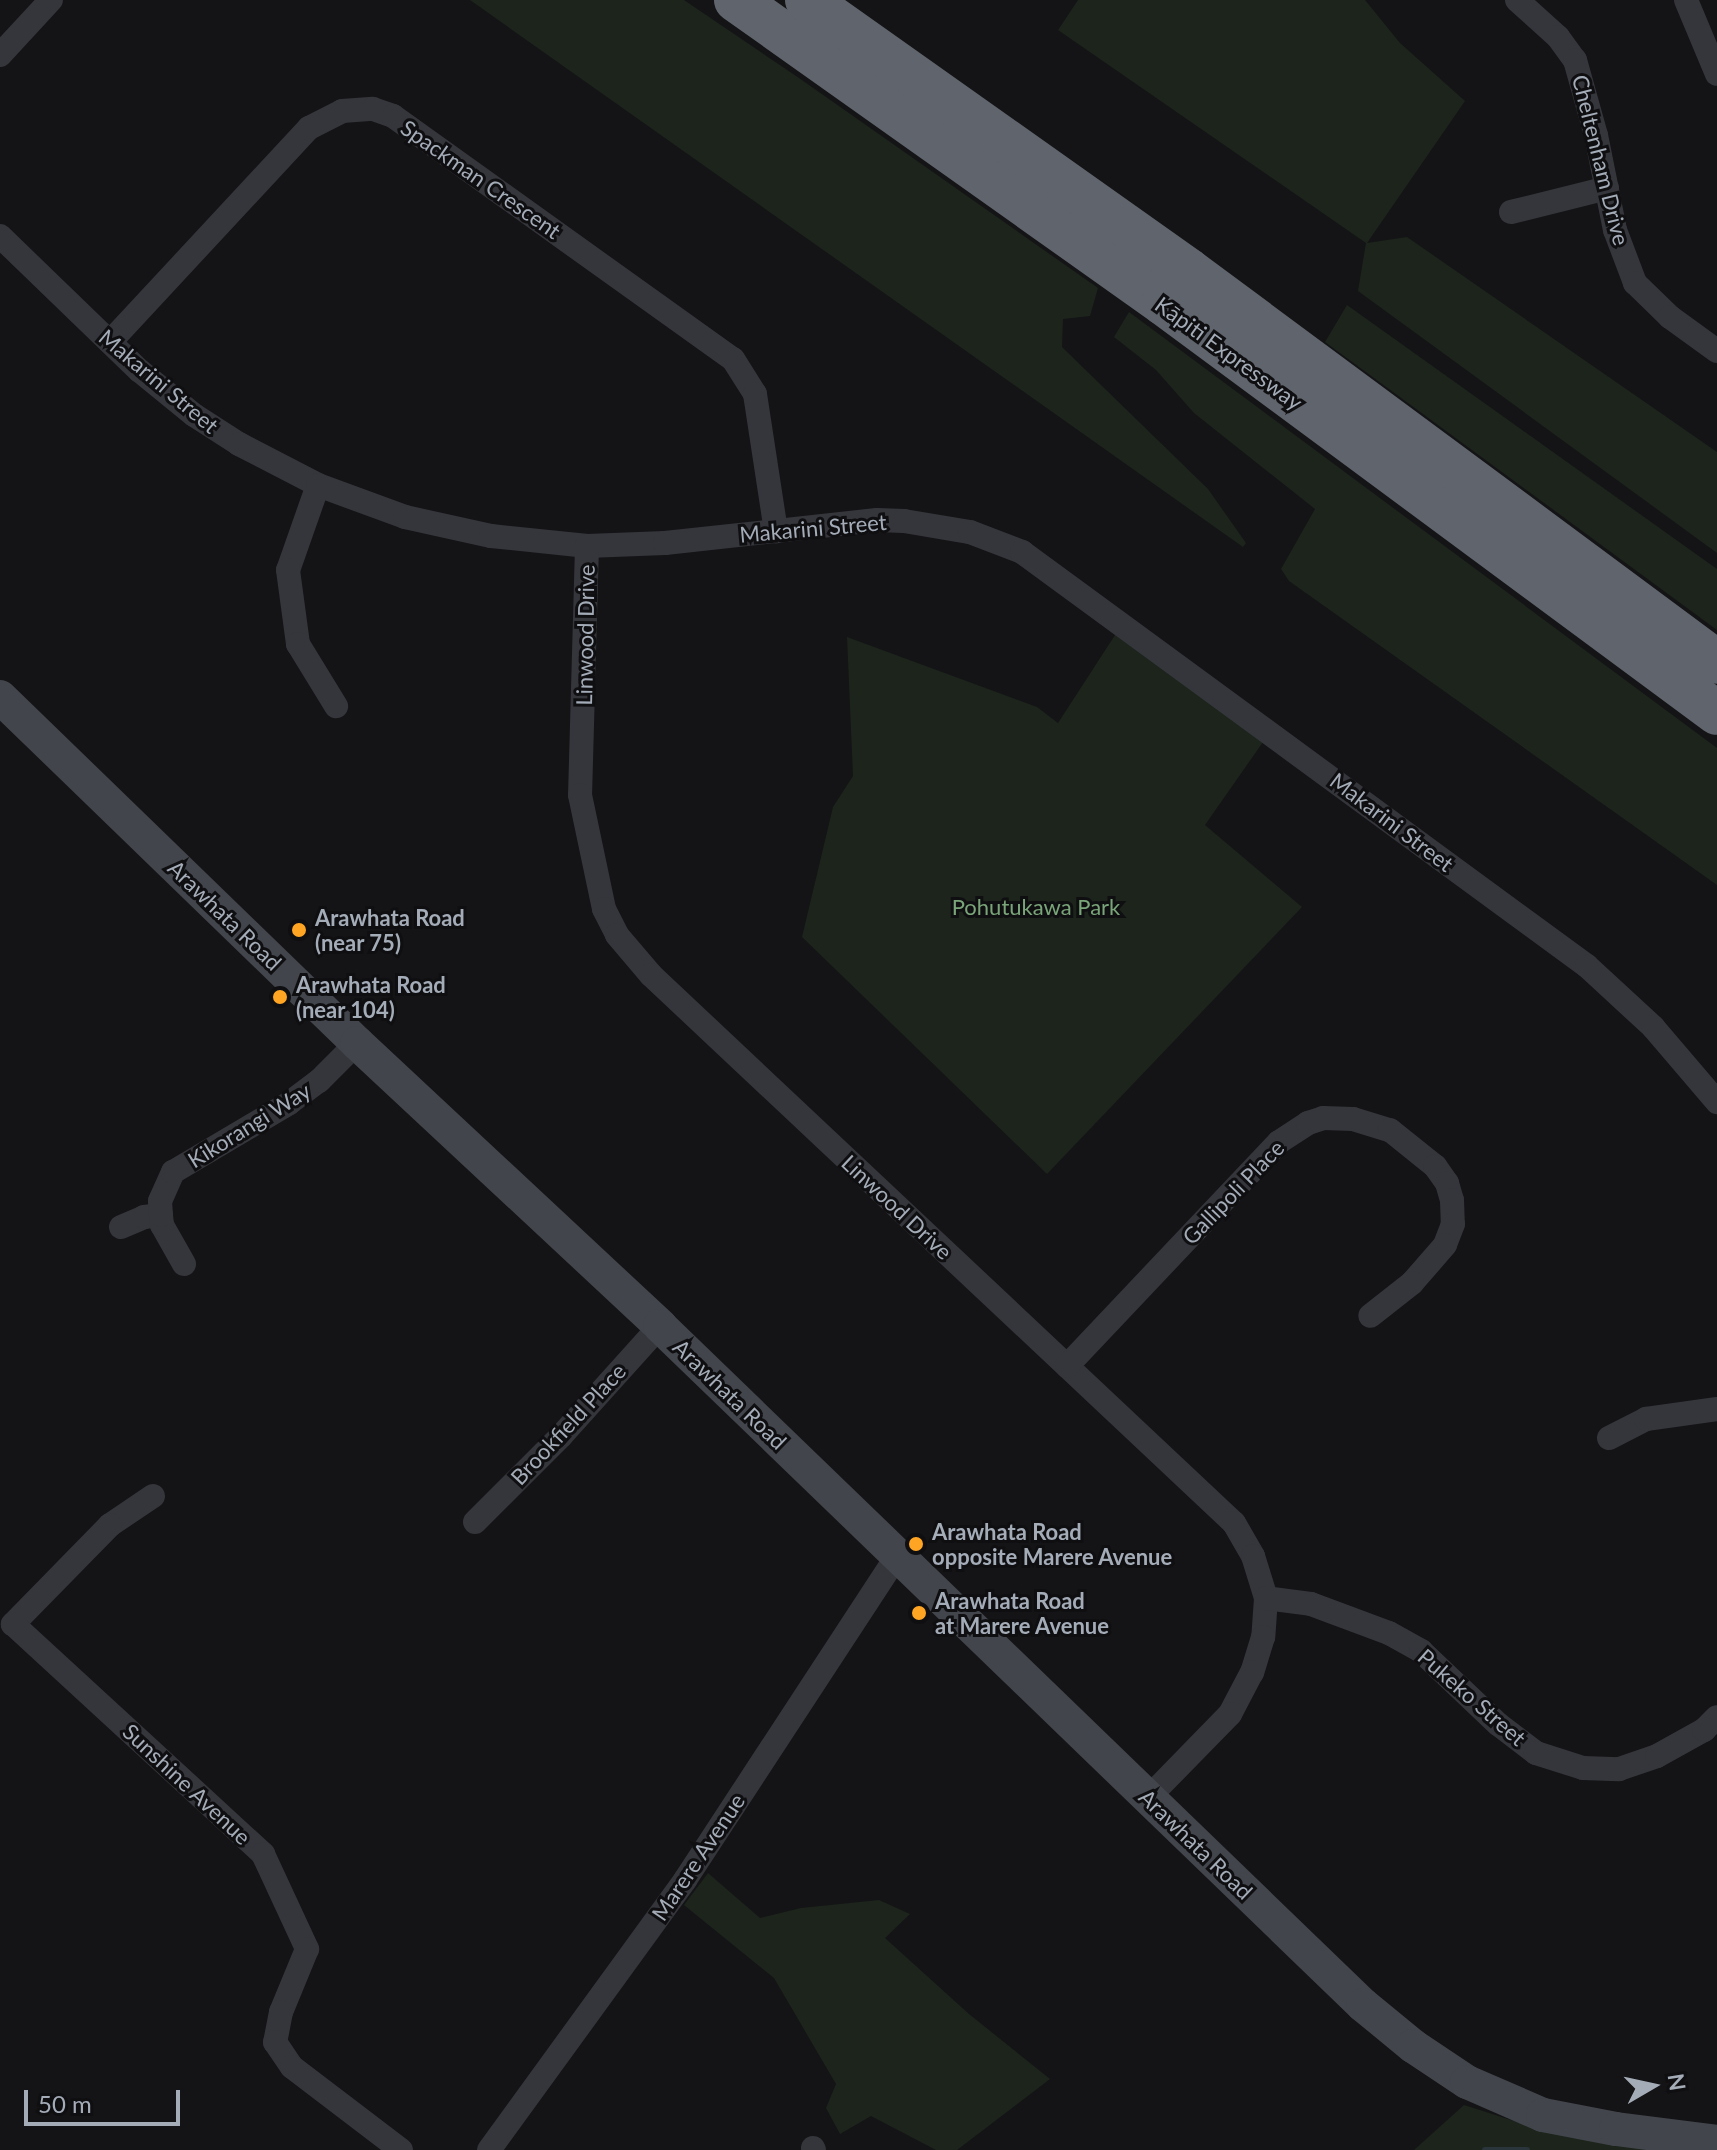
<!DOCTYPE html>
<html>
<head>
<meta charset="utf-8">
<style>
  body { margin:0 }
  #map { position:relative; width:1717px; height:2150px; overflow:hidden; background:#141416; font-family:Lato,sans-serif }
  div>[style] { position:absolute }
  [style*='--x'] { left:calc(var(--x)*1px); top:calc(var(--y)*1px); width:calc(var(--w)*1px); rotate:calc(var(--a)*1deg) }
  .green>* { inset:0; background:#1c241c }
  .stream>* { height:6px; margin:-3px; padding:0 3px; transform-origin:3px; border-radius:3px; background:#29343b }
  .minor>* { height:24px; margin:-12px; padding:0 12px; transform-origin:12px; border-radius:12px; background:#35363b }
  .secondary>* { height:34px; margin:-17px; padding:0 17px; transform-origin:17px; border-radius:17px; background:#42454c }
  .motorway>* { height:44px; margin:-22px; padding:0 22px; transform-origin:22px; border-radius:22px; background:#60656d }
  .dots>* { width:22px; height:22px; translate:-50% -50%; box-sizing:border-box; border:4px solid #0f0f11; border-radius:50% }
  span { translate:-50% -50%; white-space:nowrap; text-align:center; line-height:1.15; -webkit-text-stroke:6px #0f0f11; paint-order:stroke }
  .street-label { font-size:22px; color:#a4acb8 }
  .park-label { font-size:22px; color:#7aa579 }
  .poi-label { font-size:22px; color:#a4acb8; font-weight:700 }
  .left { translate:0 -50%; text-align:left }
  .north { position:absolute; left:1613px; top:2046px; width:80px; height:80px; -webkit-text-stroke:6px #0f0f11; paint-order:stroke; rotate:81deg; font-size:22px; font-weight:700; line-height:32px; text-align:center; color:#a4acb8 }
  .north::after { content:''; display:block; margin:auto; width:28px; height:36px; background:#a4acb8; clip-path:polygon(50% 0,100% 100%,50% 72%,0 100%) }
  .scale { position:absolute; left:24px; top:2090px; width:156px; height:36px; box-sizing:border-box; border:4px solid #a4acb8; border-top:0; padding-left:10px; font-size:24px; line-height:28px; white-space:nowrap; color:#a4acb8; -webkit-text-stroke:6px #0f0f11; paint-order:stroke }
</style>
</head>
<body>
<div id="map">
  <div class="green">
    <div style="clip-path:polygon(470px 0,684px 0,799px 78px,1098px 288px,1090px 316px,1063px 319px,1062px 347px,1208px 489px,1246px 543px,1243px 547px)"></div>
    <div style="clip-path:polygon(1078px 0,1365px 0,1400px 43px,1465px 101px,1367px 243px,1407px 237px,1717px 452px,1717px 553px,1358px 291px,1366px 243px,1058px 30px)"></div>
    <div style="clip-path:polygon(1347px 305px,1717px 569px,1717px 630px,1325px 342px)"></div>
    <div style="clip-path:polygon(1129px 312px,1717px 748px,1717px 885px,1289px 581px,1281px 569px,1315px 509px,1194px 413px,1156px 370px,1114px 337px)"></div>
    <div style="clip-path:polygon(1117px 632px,1263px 742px,1205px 825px,1302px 907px,1047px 1174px,802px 937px,833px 807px,853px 776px,847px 637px,1037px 707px,1058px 723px)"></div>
    <div style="clip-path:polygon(708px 1873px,760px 1918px,801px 1908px,879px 1900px,910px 1914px,885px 1938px,969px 2014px,1050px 2079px,957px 2150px,936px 2150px,871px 2116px,840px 2134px,826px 2108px,836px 2084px,774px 1978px,684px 1905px)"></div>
    <div style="clip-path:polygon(1464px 2105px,1539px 2129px,1661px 2150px,1414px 2150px)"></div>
  </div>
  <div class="stream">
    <div style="--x:1485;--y:2150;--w:42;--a:0"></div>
  </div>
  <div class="minor">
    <div style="--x:1517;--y:0;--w:55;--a:42.1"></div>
    <div style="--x:1558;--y:37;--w:29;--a:54"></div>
    <div style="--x:1575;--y:60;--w:78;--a:74.4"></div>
    <div style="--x:1596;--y:135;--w:97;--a:78.7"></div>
    <div style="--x:1615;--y:230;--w:57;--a:69.3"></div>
    <div style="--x:1635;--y:283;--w:49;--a:44.2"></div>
    <div style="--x:1670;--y:317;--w:58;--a:35.9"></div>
    <div style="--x:1686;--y:0;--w:80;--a:67.3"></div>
    <div style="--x:0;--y:55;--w:75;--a:-47.2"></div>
    <div style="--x:1511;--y:212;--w:99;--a:-14"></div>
    <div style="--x:0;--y:236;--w:194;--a:44"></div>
    <div style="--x:140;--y:371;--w:70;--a:39.2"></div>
    <div style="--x:194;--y:415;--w:54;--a:32.8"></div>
    <div style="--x:239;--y:444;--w:89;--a:27.4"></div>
    <div style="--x:318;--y:485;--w:93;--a:20.2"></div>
    <div style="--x:405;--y:517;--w:88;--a:12.5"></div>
    <div style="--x:491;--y:536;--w:97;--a:5.9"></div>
    <div style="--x:587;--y:546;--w:78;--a:-2.2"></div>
    <div style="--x:665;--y:543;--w:213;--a:-6.2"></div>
    <div style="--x:877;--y:520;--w:27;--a:2"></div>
    <div style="--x:904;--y:521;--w:67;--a:9.5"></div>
    <div style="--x:970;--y:532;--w:56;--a:21"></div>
    <div style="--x:1022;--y:552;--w:700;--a:36.23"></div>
    <div style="--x:1587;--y:966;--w:90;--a:42.7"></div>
    <div style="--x:1653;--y:1027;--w:99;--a:49.5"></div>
    <div style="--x:110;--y:342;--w:292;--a:-47.1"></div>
    <div style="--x:309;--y:128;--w:37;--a:-27"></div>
    <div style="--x:342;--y:111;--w:31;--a:-4"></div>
    <div style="--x:373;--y:109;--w:21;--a:19"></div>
    <div style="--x:393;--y:116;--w:418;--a:35.6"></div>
    <div style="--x:733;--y:359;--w:41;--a:57.8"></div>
    <div style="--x:755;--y:394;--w:139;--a:81.3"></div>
    <div style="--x:318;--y:485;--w:90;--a:109.4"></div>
    <div style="--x:288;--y:570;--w:75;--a:82.3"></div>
    <div style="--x:298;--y:644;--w:73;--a:58.5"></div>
    <div style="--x:587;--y:546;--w:249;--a:91.6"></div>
    <div style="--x:580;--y:795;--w:116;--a:78.1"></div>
    <div style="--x:604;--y:909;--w:29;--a:63"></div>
    <div style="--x:617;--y:935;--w:52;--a:49.6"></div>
    <div style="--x:651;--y:975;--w:800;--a:43.23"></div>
    <div style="--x:1234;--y:1523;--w:38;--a:60"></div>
    <div style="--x:1253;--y:1556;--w:44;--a:72.8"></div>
    <div style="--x:1266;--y:1598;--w:39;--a:94"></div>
    <div style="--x:1263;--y:1637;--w:37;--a:107"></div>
    <div style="--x:1252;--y:1672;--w:47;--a:117.6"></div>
    <div style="--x:1230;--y:1714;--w:117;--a:134.3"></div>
    <div style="--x:121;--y:1227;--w:25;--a:-23"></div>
    <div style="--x:144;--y:1217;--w:17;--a:-7"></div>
    <div style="--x:184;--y:1264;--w:45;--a:-119.4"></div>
    <div style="--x:162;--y:1225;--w:10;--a:-96"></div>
    <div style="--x:161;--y:1215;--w:14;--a:-94"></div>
    <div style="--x:160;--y:1201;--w:32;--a:-66"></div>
    <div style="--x:173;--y:1172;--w:134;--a:-30.6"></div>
    <div style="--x:288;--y:1104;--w:39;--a:-37"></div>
    <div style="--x:319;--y:1081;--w:54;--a:-45"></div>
    <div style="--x:1067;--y:1366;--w:308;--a:-46.6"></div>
    <div style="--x:1279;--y:1142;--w:35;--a:-33"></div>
    <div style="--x:1308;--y:1123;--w:16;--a:-18"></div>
    <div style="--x:1323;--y:1118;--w:30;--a:2"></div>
    <div style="--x:1353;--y:1119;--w:39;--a:17"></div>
    <div style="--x:1390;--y:1130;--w:58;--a:38.7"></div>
    <div style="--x:1435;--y:1166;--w:21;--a:55"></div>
    <div style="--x:1447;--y:1183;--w:18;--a:74"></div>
    <div style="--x:1452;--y:1200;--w:24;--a:88"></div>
    <div style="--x:1453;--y:1224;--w:22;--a:111"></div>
    <div style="--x:1445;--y:1245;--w:50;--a:131"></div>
    <div style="--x:1412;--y:1283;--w:53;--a:141.8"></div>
    <div style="--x:1609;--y:1438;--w:42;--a:-27.2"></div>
    <div style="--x:1646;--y:1419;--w:72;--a:-8"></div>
    <div style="--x:153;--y:1496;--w:52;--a:146"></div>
    <div style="--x:110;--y:1525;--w:139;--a:134.4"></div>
    <div style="--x:13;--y:1624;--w:340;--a:42.6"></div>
    <div style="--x:263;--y:1854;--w:105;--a:65.1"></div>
    <div style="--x:307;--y:1949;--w:68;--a:112.4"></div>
    <div style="--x:281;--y:2012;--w:31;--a:101"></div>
    <div style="--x:275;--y:2042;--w:30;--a:56"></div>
    <div style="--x:292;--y:2067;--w:137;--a:37.3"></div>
    <div style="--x:475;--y:1522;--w:122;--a:-45"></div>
    <div style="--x:561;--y:1436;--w:148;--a:-48"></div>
    <div style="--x:1266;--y:1598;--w:45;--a:7.6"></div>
    <div style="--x:1311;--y:1604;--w:83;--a:20.4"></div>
    <div style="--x:1389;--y:1633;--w:37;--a:29"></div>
    <div style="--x:1421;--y:1651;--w:106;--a:43.5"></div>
    <div style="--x:1498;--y:1724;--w:48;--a:37.3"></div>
    <div style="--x:1536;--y:1753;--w:49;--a:17.7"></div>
    <div style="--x:1583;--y:1768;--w:36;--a:2"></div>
    <div style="--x:1619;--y:1769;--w:40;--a:-18.9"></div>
    <div style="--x:1657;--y:1756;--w:54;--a:-29"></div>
    <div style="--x:1704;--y:1730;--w:18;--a:-45"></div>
    <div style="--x:813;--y:2148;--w:2;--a:63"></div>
    <div style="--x:489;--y:2150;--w:334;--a:-54"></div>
    <div style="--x:685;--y:1880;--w:385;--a:-56.8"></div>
  </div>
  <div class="secondary">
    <div style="--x:0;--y:697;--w:497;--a:44.1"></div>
    <div style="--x:357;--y:1043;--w:415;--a:43"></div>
    <div style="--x:660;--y:1326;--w:977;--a:44.01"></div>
    <div style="--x:1363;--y:2005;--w:65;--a:39.4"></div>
    <div style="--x:1413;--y:2046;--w:65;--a:33.7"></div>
    <div style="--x:1467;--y:2082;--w:83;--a:23.5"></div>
    <div style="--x:1543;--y:2115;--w:74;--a:10.9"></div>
    <div style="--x:1616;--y:2129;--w:102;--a:7.3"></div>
  </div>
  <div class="motorway">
    <div style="--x:736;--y:0;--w:524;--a:35.36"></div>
    <div style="--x:1163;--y:303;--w:689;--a:36.5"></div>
    <div style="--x:807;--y:0;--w:467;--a:35.3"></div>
    <div style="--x:1188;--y:270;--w:658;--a:36.54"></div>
  </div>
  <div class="dots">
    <div style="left:299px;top:930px;background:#ffa523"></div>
    <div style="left:280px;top:997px;background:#ffa523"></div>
    <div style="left:916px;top:1544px;background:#ffa523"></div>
    <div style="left:919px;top:1613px;background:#ffa523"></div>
  </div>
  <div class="street-label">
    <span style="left:1601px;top:160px;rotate:76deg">Cheltenham Drive</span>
    <span style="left:481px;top:179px;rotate:35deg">Spackman Crescent</span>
    <span style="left:1229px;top:353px;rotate:36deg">Kāpiti Expressway</span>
    <span style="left:159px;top:381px;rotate:40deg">Makarini Street</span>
    <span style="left:813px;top:528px;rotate:-5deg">Makarini Street</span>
    <span style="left:585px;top:635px;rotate:-89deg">Linwood Drive</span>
    <span style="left:1392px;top:822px;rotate:37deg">Makarini Street</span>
    <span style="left:225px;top:915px;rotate:44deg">Arawhata Road</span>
    <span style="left:249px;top:1125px;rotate:-32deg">Kikorangi Way</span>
    <span style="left:1233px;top:1192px;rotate:-46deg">Gallipoli Place</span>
    <span style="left:897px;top:1207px;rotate:43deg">Linwood Drive</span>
    <span style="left:730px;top:1394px;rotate:44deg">Arawhata Road</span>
    <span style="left:568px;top:1424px;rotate:-47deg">Brookfield Place</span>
    <span style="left:1472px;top:1697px;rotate:41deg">Pukeko Street</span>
    <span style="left:187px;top:1784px;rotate:43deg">Sunshine Avenue</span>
    <span style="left:1196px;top:1844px;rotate:44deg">Arawhata Road</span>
    <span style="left:698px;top:1857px;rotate:-56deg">Marere Avenue</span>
  </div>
  <div class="park-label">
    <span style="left:1036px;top:907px">Pohutukawa Park</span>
  </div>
  <div class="poi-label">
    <span class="left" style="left:315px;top:930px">Arawhata Road<br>(near 75)</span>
    <span class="left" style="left:296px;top:997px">Arawhata Road<br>(near 104)</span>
    <span class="left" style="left:932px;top:1544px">Arawhata Road<br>opposite Marere Avenue</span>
    <span class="left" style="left:935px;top:1613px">Arawhata Road<br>at Marere Avenue</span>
  </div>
  <div class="north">N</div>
  <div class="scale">50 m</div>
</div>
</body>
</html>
